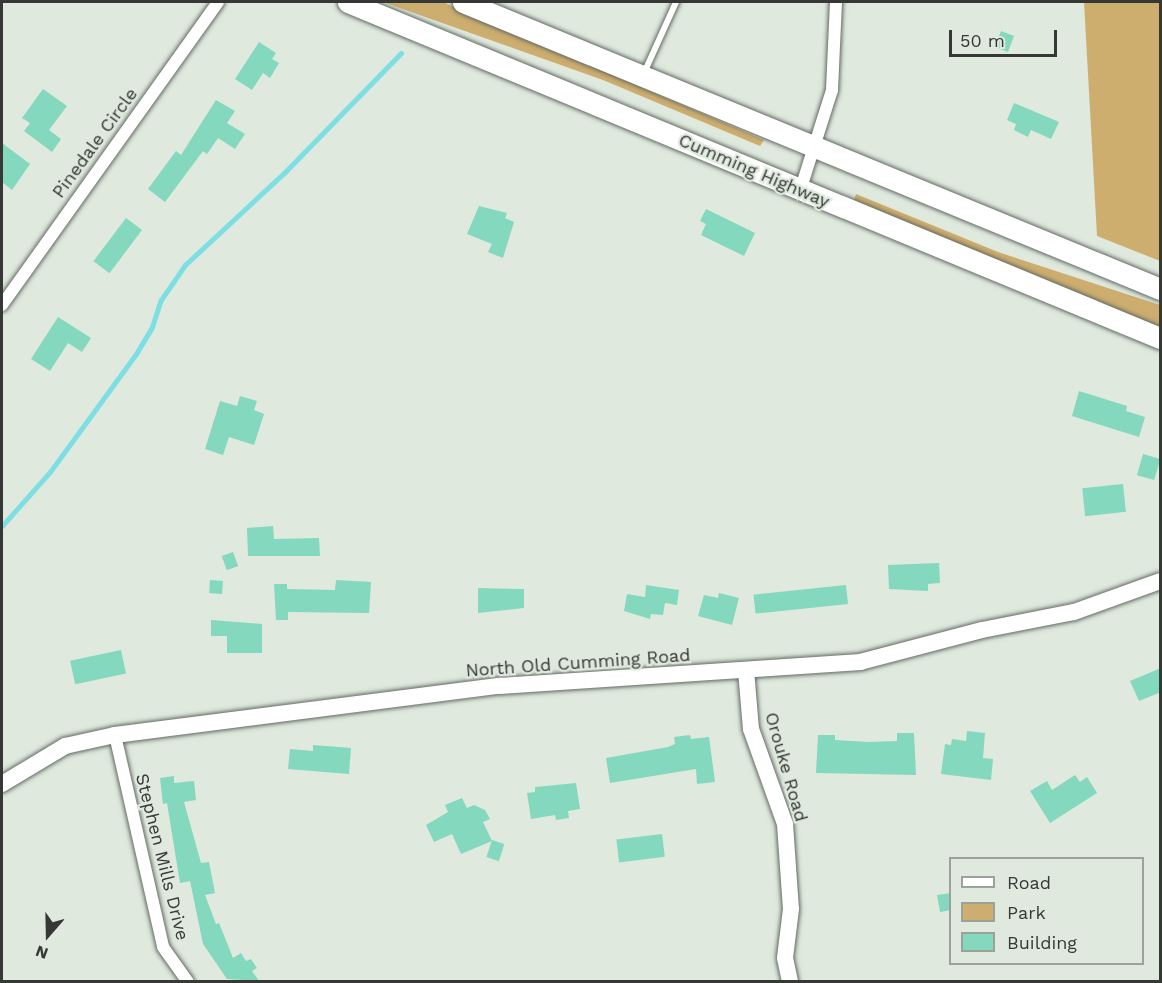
<!DOCTYPE html>
<html>
<head>
<meta charset="utf-8">
<style>
  body { margin:0 }
  #map { position:relative; width:1162px; height:983px; overflow:hidden; background:#dfe9de; font-family:"Work Sans",sans-serif }
  div>[style] { position:absolute }
  [style*='--x'] { left:calc(var(--x)*1px); top:calc(var(--y)*1px); width:calc(var(--w)*1px); rotate:calc(var(--a)*1deg) }
  .green>* { inset:0; background:#ceae6f }
  .stream>* { height:4.5px; margin:-2.25px; padding:0 2.25px; transform-origin:2.25px; border-radius:2.25px; background:#7ddee4 }
  .building>* { inset:0; background:#84d8bd; transform-origin:0 0 }
  .roads { filter:drop-shadow(0 0 2px #636b62) drop-shadow(0 0 2px #636b62) }
  .lane>* { height:6px; margin:-3px; padding:0 3px; transform-origin:3px; border-radius:3px; background:#fff }
  .street>* { height:12px; margin:-6px; padding:0 6px; transform-origin:6px; border-radius:6px; background:#fff }
  .secondary>* { height:16px; margin:-8px; padding:0 8px; transform-origin:8px; border-radius:8px; background:#fff }
  .highway>* { height:21px; margin:-10.5px; padding:0 10.5px; transform-origin:10.5px; border-radius:10.5px; background:#fff }
  span { translate:-50% -50%; white-space:nowrap; text-align:center; line-height:1.15; -webkit-text-stroke:4.5px #dfe9de; paint-order:stroke }
  .street-label { font-size:18px; color:#353834 }
  .frame { position:absolute; inset:0; border:3px solid #353834; pointer-events:none }
  .legend { position:absolute; left:949px; top:857px; width:195px; height:108px; box-sizing:border-box; background:#dfe9de; border:2px solid #9ba29a; margin:0; padding:8px 10px; list-style:none; font-size:18px; color:#353834 }
  .legend li { display:flex; align-items:center; gap:12px; height:30px }
  .legend b { width:30px; border:2px solid #9ba29a }
  .north { position:absolute; left:18px; top:905px; width:60px; height:60px; -webkit-text-stroke:4px #dfe9de; paint-order:stroke; rotate:200deg; font-size:16px; font-weight:700; line-height:24px; text-align:center; color:#353834 }
  .north::after { content:''; display:block; margin:auto; width:21px; height:27px; background:#353834; clip-path:polygon(50% 0,100% 100%,50% 72%,0 100%) }
  .scale { position:absolute; left:949px; top:30px; width:108px; height:27px; box-sizing:border-box; border:3px solid #353834; border-top:0; padding-left:8px; font-size:18px; line-height:21px; white-space:nowrap; color:#353834; -webkit-text-stroke:4px #dfe9de; paint-order:stroke }
</style>
</head>
<body>
<div id="map">
  <div class="green">
    <div style="clip-path:polygon(383px 2px,443px 2px,764px 140px,760px 146px,603px 80px)"></div>
    <div style="clip-path:polygon(1084px 2px,1160px 2px,1160px 261px,1097px 236px)"></div>
    <div style="clip-path:polygon(856px 194px,998px 252px,1160px 305px,1160px 328px,853px 203px)"></div>
  </div>
  <div class="stream">
    <div style="--x:2;--y:526;--w:72;--a:-48.4"></div>
    <div style="--x:50;--y:472;--w:146;--a:-53.9"></div>
    <div style="--x:136;--y:354;--w:31;--a:-59"></div>
    <div style="--x:152;--y:327;--w:28;--a:-72"></div>
    <div style="--x:161;--y:300;--w:42;--a:-55.6"></div>
    <div style="--x:185;--y:265;--w:137;--a:-42.9"></div>
    <div style="--x:285;--y:172;--w:166;--a:-45.7"></div>
  </div>
  <div class="building">
    <div style="left:1001px;top:31px;width:14px;height:17px;rotate:21deg"></div>
    <div style="clip-path:polygon(259px 42px,276px 53px,272px 59px,279px 63px,270px 78px,263px 73px,252px 90px,235px 79px)"></div>
    <div style="clip-path:polygon(43px 89px,67px 106px,49px 130px,61px 139px,52px 152px,24px 131px,30px 123px,22px 118px)"></div>
    <div style="clip-path:polygon(216px 100px,235px 111px,227px 123px,245px 134px,235px 149px,218px 138px,207px 154px,203px 151px,165px 202px,148px 189px,176px 151px,181px 155px)"></div>
    <div style="clip-path:polygon(1014px 103px,1059px 122px,1051px 139px,1031px 130px,1028px 137px,1014px 130px,1016px 124px,1007px 120px)"></div>
    <div style="clip-path:polygon(2px 143px,30px 164px,12px 190px,2px 182px)"></div>
    <div style="clip-path:polygon(479px 206px,507px 213px,505px 218px,514px 222px,503px 258px,488px 252px,492px 244px,467px 234px)"></div>
    <div style="clip-path:polygon(706px 209px,755px 233px,744px 256px,701px 235px,706px 224px,700px 221px)"></div>
    <div style="left:126px;top:218px;width:20px;height:54px;rotate:37deg"></div>
    <div style="clip-path:polygon(58px 317px,91px 338px,82px 352px,68px 343px,50px 371px,31px 359px)"></div>
    <div style="clip-path:polygon(1079px 391px,1127px 406px,1126px 411px,1145px 417px,1139px 437px,1072px 416px)"></div>
    <div style="clip-path:polygon(240px 396px,257px 401px,254px 410px,264px 414px,254px 445px,229px 437px,223px 455px,205px 449px,220px 401px,237px 406px)"></div>
    <div style="left:1143px;top:454px;width:18px;height:22px;rotate:16deg"></div>
    <div style="left:1123px;top:484px;width:28px;height:41px;rotate:84deg"></div>
    <div style="clip-path:polygon(273px 526px,274px 539px,319px 538px,320px 556px,248px 556px,247px 528px)"></div>
    <div style="left:233px;top:552px;width:15px;height:12px;rotate:70deg"></div>
    <div style="clip-path:polygon(939px 563px,940px 583px,928px 584px,928px 591px,889px 589px,888px 565px)"></div>
    <div style="left:210px;top:580px;width:13px;height:13px;rotate:4deg"></div>
    <div style="clip-path:polygon(336px 580px,371px 582px,369px 613px,288px 612px,288px 620px,276px 620px,274px 584px,287px 584px,287px 589px,335px 590px)"></div>
    <div style="clip-path:polygon(646px 585px,679px 590px,677px 605px,665px 603px,663px 615px,651px 614px,650px 619px,624px 611px,627px 594px,645px 597px)"></div>
    <div style="left:846px;top:585px;width:19px;height:93px;rotate:84deg"></div>
    <div style="clip-path:polygon(478px 588px,524px 589px,524px 608px,478px 613px)"></div>
    <div style="clip-path:polygon(719px 593px,739px 598px,732px 625px,698px 616px,704px 595px,718px 598px)"></div>
    <div style="clip-path:polygon(211px 620px,262px 624px,262px 653px,227px 653px,227px 636px,211px 636px)"></div>
    <div style="left:121px;top:650px;width:24px;height:52px;rotate:78deg"></div>
    <div style="clip-path:polygon(1161px 668px,1161px 692px,1139px 701px,1130px 681px)"></div>
    <div style="clip-path:polygon(967px 731px,985px 733px,983px 758px,993px 759px,991px 780px,941px 774px,945px 744px,951px 745px,952px 739px,966px 741px)"></div>
    <div style="clip-path:polygon(897px 733px,914px 733px,916px 775px,816px 773px,818px 735px,835px 735px,835px 740px,868px 742px,897px 741px)"></div>
    <div style="clip-path:polygon(690px 735px,691px 739px,709px 737px,715px 782px,697px 784px,696px 769px,610px 783px,606px 758px,668px 747px,675px 744px,674px 737px)"></div>
    <div style="clip-path:polygon(313px 745px,351px 748px,349px 774px,288px 769px,290px 749px,313px 751px)"></div>
    <div style="clip-path:polygon(1075px 775px,1080px 782px,1087px 777px,1097px 793px,1050px 823px,1030px 791px,1047px 781px,1052px 790px)"></div>
    <div style="clip-path:polygon(174px 776px,174px 783px,194px 781px,196px 800px,184px 802px,201px 863px,209px 862px,215px 893px,205px 895px,216px 924px,219px 923px,233px 958px,241px 953px,246px 961px,251px 959px,257px 968px,252px 971px,259px 981px,227px 979px,203px 944px,190px 881px,180px 883px,167px 803px,163px 804px,160px 778px)"></div>
    <div style="clip-path:polygon(576px 783px,580px 809px,568px 811px,569px 818px,556px 820px,555px 815px,531px 819px,527px 793px,535px 792px,535px 787px)"></div>
    <div style="clip-path:polygon(462px 798px,467px 808px,474px 805px,485px 810px,490px 819px,483px 822px,492px 841px,461px 854px,452px 834px,434px 842px,426px 825px,448px 812px,445px 805px)"></div>
    <div style="left:662px;top:834px;width:23px;height:46px;rotate:83deg"></div>
    <div style="left:492px;top:840px;width:13px;height:18px;rotate:18deg"></div>
    <div style="clip-path:polygon(951px 893px,951px 910px,940px 912px,937px 895px)"></div>
  </div>
  <div class="roads">
    <div class="lane">
      <div style="--x:644;--y:73;--w:78;--a:-65.7"></div>
    </div>
    <div class="street">
      <div style="--x:800;--y:191;--w:106;--a:-72.4"></div>
      <div style="--x:832;--y:90;--w:88;--a:-87.4"></div>
      <div style="--x:2;--y:305;--w:372;--a:-54.5"></div>
      <div style="--x:115;--y:735;--w:217;--a:77.2"></div>
      <div style="--x:163;--y:947;--w:43;--a:54.5"></div>
    </div>
    <div class="secondary">
      <div style="--x:746;--y:670;--w:59;--a:85.2"></div>
      <div style="--x:751;--y:729;--w:101;--a:70.3"></div>
      <div style="--x:785;--y:824;--w:85;--a:86"></div>
      <div style="--x:791;--y:909;--w:49;--a:97"></div>
      <div style="--x:785;--y:958;--w:25;--a:78"></div>
      <div style="--x:2;--y:784;--w:74;--a:-31.1"></div>
      <div style="--x:65;--y:746;--w:51;--a:-12.4"></div>
      <div style="--x:115;--y:735;--w:388;--a:-7.3"></div>
      <div style="--x:500;--y:686;--w:361;--a:-3.8"></div>
      <div style="--x:860;--y:662;--w:126;--a:-14.7"></div>
      <div style="--x:982;--y:630;--w:94;--a:-11.1"></div>
      <div style="--x:1074;--y:612;--w:91;--a:-19.8"></div>
    </div>
    <div class="highway">
      <div style="--x:348;--y:2;--w:879;--a:22.48"></div>
      <div style="--x:463;--y:2;--w:754;--a:22.38"></div>
    </div>
  </div>
  <div class="street-label">
    <span style="left:95px;top:143px;rotate:-54deg">Pinedale Circle</span>
    <span style="left:754px;top:171px;rotate:23deg">Cumming Highway</span>
    <span style="left:578px;top:663px;rotate:-4deg">North Old Cumming Road</span>
    <span style="left:786px;top:767px;rotate:74deg">Orouke Road</span>
    <span style="left:162px;top:857px;rotate:76deg">Stephen Mills Drive</span>
  </div>
  <div class="frame"></div>
  <ul class="legend">
  <li><b style="height:8px;background:#fff"></b>Road</li>
  <li><b style="height:16px;background:#ceae6f"></b>Park</li>
  <li><b style="height:16px;background:#84d8bd"></b>Building</li>
  </ul>
  <div class="north">N</div>
  <div class="scale">50 m</div>
</div>
</body>
</html>
